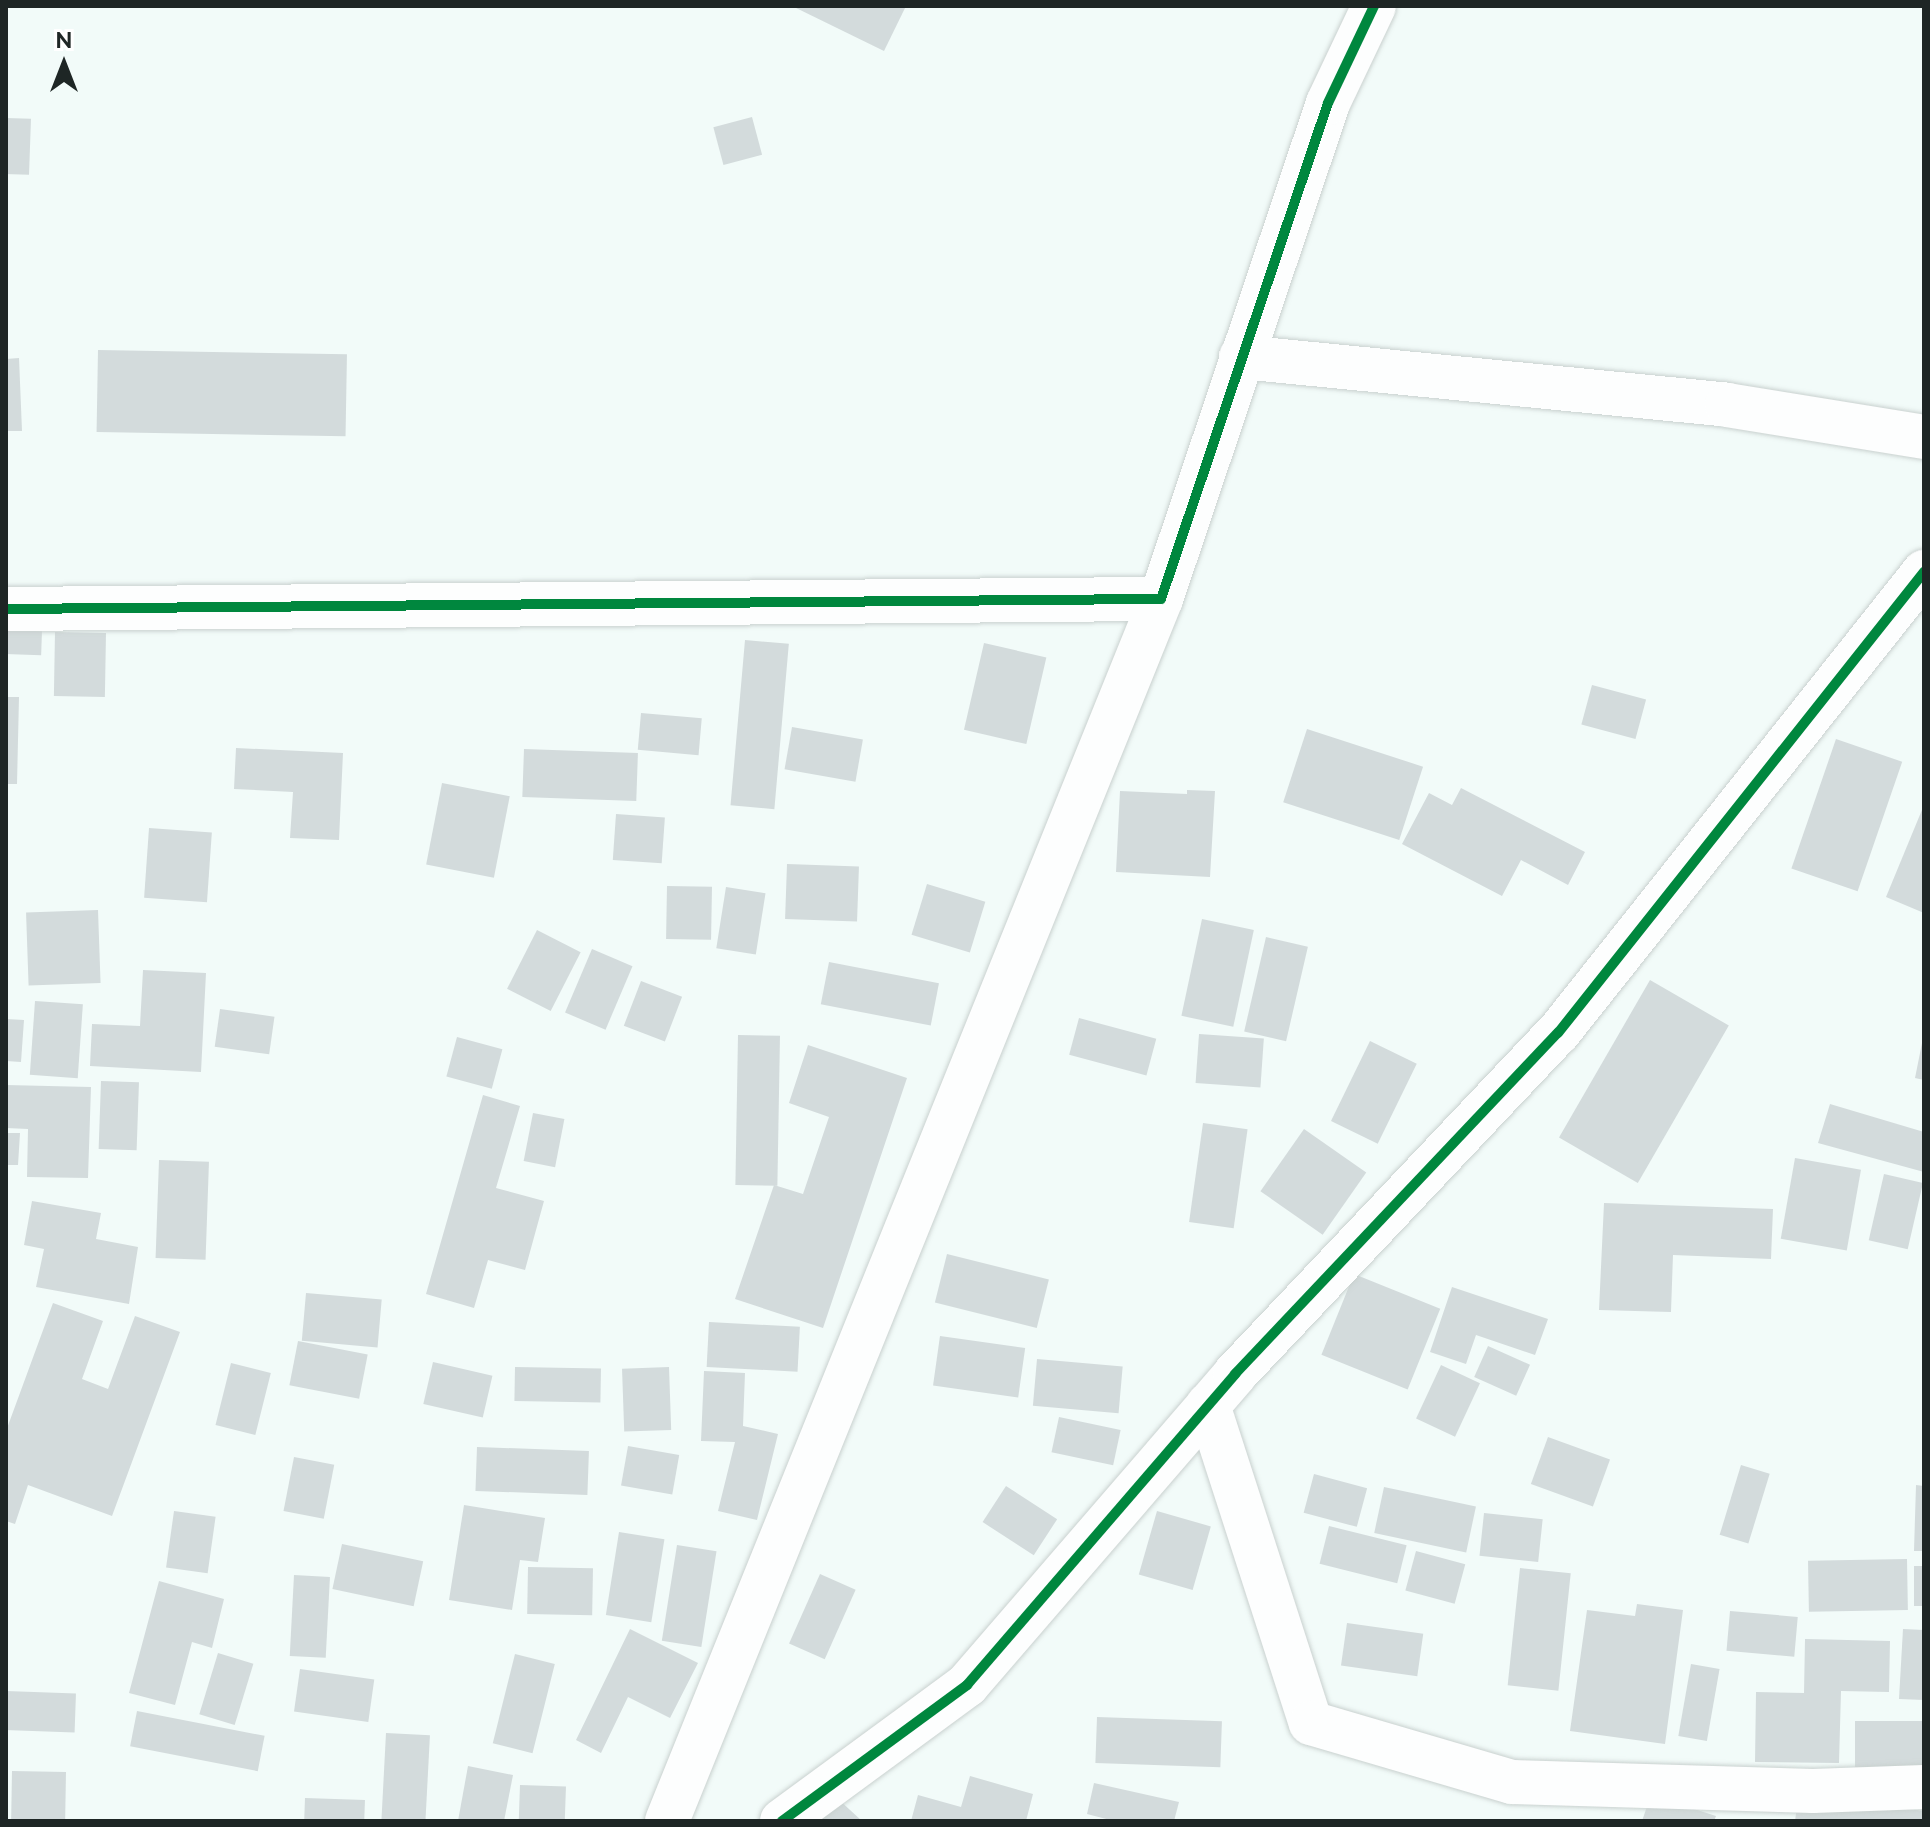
<!DOCTYPE html>
<html>
<head>
<meta charset="utf-8">
<style>
  body { margin:0 }
  #map { position:relative; width:1930px; height:1827px; overflow:hidden; background:#f2fbf9; font-family:Raleway,sans-serif }
  div>[style] { position:absolute }
  [style*='--x'] { left:calc(var(--x)*1px); top:calc(var(--y)*1px); width:calc(var(--w)*1px); rotate:calc(var(--a)*1deg) }
  .building>* { inset:0; background:#d3dbdc; transform-origin:0 0 }
  .roads { filter:drop-shadow(0 0 2px #c9d1cf) drop-shadow(0 0 2px #c9d1cf) }
  .minor>* { height:44px; margin:-22px; padding:0 22px; transform-origin:22px; border-radius:22px; background:#fdfefe }
  .cycleway>* { height:10px; margin:-5px; padding:0 5px; transform-origin:5px; border-radius:5px; background:#00873e }
  span { translate:-50% -50%; white-space:nowrap; text-align:center; line-height:1.15; -webkit-text-stroke:6px #fff; paint-order:stroke }
  .frame { position:absolute; inset:0; border:8px solid #1e2625; pointer-events:none }
  .north { position:absolute; left:24px; top:24px; width:80px; height:80px; -webkit-text-stroke:6px #fff; paint-order:stroke; rotate:0deg; font-size:22px; font-weight:700; line-height:32px; text-align:center; color:#1e2625 }
  .north::after { content:''; display:block; margin:auto; width:28px; height:36px; background:#1e2625; clip-path:polygon(50% 0,100% 100%,50% 72%,0 100%) }
</style>
</head>
<body>
<div id="map">
  <div class="building">
    <div style="clip-path:polygon(792px 6px,906px 6px,884px 51px)"></div>
    <div style="left:752px;top:117px;width:39px;height:40px;rotate:75deg"></div>
    <div style="left:6px;top:118px;width:25px;height:56px;rotate:2deg"></div>
    <div style="left:98px;top:350px;width:249px;height:82px;rotate:1deg"></div>
    <div style="clip-path:polygon(19px 358px,22px 431px,6px 431px,6px 359px)"></div>
    <div style="left:6px;top:630px;width:36px;height:24px;rotate:2deg"></div>
    <div style="left:55px;top:632px;width:51px;height:64px;rotate:1deg"></div>
    <div style="left:745px;top:640px;width:44px;height:166px;rotate:5deg"></div>
    <div style="left:984px;top:643px;width:64px;height:89px;rotate:13deg"></div>
    <div style="left:1592px;top:685px;width:56px;height:41px;rotate:15deg"></div>
    <div style="clip-path:polygon(6px 697px,19px 697px,17px 784px,6px 784px)"></div>
    <div style="left:641px;top:713px;width:61px;height:37px;rotate:5deg"></div>
    <div style="left:792px;top:727px;width:72px;height:43px;rotate:10deg"></div>
    <div style="left:1307px;top:729px;width:122px;height:77px;rotate:18deg"></div>
    <div style="left:1836px;top:739px;width:70px;height:137px;rotate:19deg"></div>
    <div style="clip-path:polygon(236px 748px,343px 753px,339px 840px,290px 838px,293px 792px,234px 789px)"></div>
    <div style="left:524px;top:749px;width:114px;height:48px;rotate:2deg"></div>
    <div style="left:442px;top:783px;width:69px;height:83px;rotate:11deg"></div>
    <div style="clip-path:polygon(1461px 788px,1585px 852px,1568px 885px,1521px 860px,1502px 896px,1402px 844px,1429px 793px,1452px 805px)"></div>
    <div style="clip-path:polygon(1187px 790px,1215px 791px,1210px 877px,1116px 872px,1120px 791px,1187px 794px)"></div>
    <div style="clip-path:polygon(1924px 805px,1924px 913px,1886px 897px)"></div>
    <div style="left:616px;top:814px;width:49px;height:46px;rotate:4deg"></div>
    <div style="left:149px;top:828px;width:63px;height:70px;rotate:4deg"></div>
    <div style="left:787px;top:864px;width:72px;height:55px;rotate:2deg"></div>
    <div style="left:927px;top:884px;width:61px;height:53px;rotate:17deg"></div>
    <div style="left:667px;top:886px;width:45px;height:53px;rotate:1deg"></div>
    <div style="left:726px;top:887px;width:40px;height:62px;rotate:9deg"></div>
    <div style="left:98px;top:910px;width:73px;height:72px;rotate:88deg"></div>
    <div style="left:1202px;top:919px;width:53px;height:99px;rotate:12deg"></div>
    <div style="left:537px;top:930px;width:49px;height:66px;rotate:27deg"></div>
    <div style="left:1266px;top:937px;width:43px;height:97px;rotate:13deg"></div>
    <div style="left:592px;top:949px;width:44px;height:69px;rotate:23deg"></div>
    <div style="left:829px;top:962px;width:112px;height:43px;rotate:11deg"></div>
    <div style="clip-path:polygon(143px 970px,206px 973px,201px 1072px,90px 1066px,92px 1024px,140px 1026px)"></div>
    <div style="left:1650px;top:980px;width:91px;height:182px;rotate:30deg"></div>
    <div style="left:641px;top:981px;width:44px;height:48px;rotate:21deg"></div>
    <div style="left:35px;top:1001px;width:48px;height:74px;rotate:4deg"></div>
    <div style="left:220px;top:1009px;width:55px;height:38px;rotate:8deg"></div>
    <div style="left:1079px;top:1018px;width:80px;height:38px;rotate:15deg"></div>
    <div style="clip-path:polygon(6px 1019px,24px 1020px,21px 1062px,6px 1061px)"></div>
    <div style="left:1199px;top:1034px;width:65px;height:49px;rotate:4deg"></div>
    <div style="left:738px;top:1035px;width:42px;height:150px;rotate:1deg"></div>
    <div style="left:457px;top:1037px;width:47px;height:41px;rotate:15deg"></div>
    <div style="clip-path:polygon(1923px 1038px,1924px 1038px,1924px 1080px,1915px 1078px)"></div>
    <div style="left:1370px;top:1041px;width:52px;height:89px;rotate:26deg"></div>
    <div style="clip-path:polygon(808px 1045px,907px 1078px,823px 1328px,735px 1299px,774px 1185px,803px 1194px,829px 1117px,789px 1103px)"></div>
    <div style="left:101px;top:1081px;width:38px;height:68px;rotate:2deg"></div>
    <div style="clip-path:polygon(6px 1085px,91px 1087px,88px 1178px,27px 1177px,28px 1129px,6px 1128px)"></div>
    <div style="clip-path:polygon(483px 1095px,520px 1106px,496px 1188px,544px 1201px,525px 1270px,488px 1260px,474px 1308px,426px 1294px)"></div>
    <div style="clip-path:polygon(1830px 1104px,1924px 1132px,1924px 1172px,1818px 1143px)"></div>
    <div style="left:533px;top:1113px;width:32px;height:49px;rotate:11deg"></div>
    <div style="left:1203px;top:1123px;width:45px;height:100px;rotate:8deg"></div>
    <div style="left:1304px;top:1129px;width:76px;height:76px;rotate:35deg"></div>
    <div style="clip-path:polygon(6px 1133px,20px 1133px,18px 1165px,6px 1165px)"></div>
    <div style="left:1795px;top:1158px;width:67px;height:82px;rotate:10deg"></div>
    <div style="left:159px;top:1160px;width:50px;height:98px;rotate:2deg"></div>
    <div style="left:1884px;top:1174px;width:40px;height:68px;rotate:13deg"></div>
    <div style="clip-path:polygon(32px 1201px,101px 1213px,96px 1239px,138px 1247px,129px 1304px,36px 1287px,44px 1249px,24px 1245px)"></div>
    <div style="clip-path:polygon(1604px 1203px,1773px 1209px,1771px 1259px,1673px 1255px,1671px 1312px,1599px 1310px)"></div>
    <div style="left:947px;top:1254px;width:105px;height:50px;rotate:14deg"></div>
    <div style="left:1354px;top:1274px;width:93px;height:87px;rotate:22deg"></div>
    <div style="clip-path:polygon(1452px 1287px,1548px 1319px,1535px 1355px,1476px 1335px,1466px 1364px,1430px 1352px)"></div>
    <div style="left:306px;top:1293px;width:76px;height:48px;rotate:5deg"></div>
    <div style="clip-path:polygon(53px 1303px,103px 1321px,82px 1379px,108px 1389px,135px 1316px,180px 1332px,112px 1516px,28px 1485px,15px 1524px,6px 1521px,6px 1431px)"></div>
    <div style="left:709px;top:1322px;width:91px;height:45px;rotate:3deg"></div>
    <div style="left:940px;top:1336px;width:86px;height:50px;rotate:8deg"></div>
    <div style="left:298px;top:1341px;width:71px;height:45px;rotate:11deg"></div>
    <div style="left:1488px;top:1346px;width:46px;height:34px;rotate:24deg"></div>
    <div style="left:1037px;top:1359px;width:86px;height:47px;rotate:5deg"></div>
    <div style="left:433px;top:1362px;width:61px;height:43px;rotate:13deg"></div>
    <div style="left:231px;top:1363px;width:41px;height:64px;rotate:14deg"></div>
    <div style="left:1441px;top:1365px;width:43px;height:59px;rotate:25deg"></div>
    <div style="left:515px;top:1367px;width:86px;height:34px;rotate:1deg"></div>
    <div style="left:669px;top:1367px;width:63px;height:47px;rotate:88deg"></div>
    <div style="clip-path:polygon(704px 1371px,745px 1373px,743px 1426px,778px 1434px,757px 1520px,718px 1511px,735px 1442px,701px 1441px)"></div>
    <div style="left:1059px;top:1417px;width:63px;height:36px;rotate:12deg"></div>
    <div style="left:1548px;top:1437px;width:66px;height:50px;rotate:20deg"></div>
    <div style="left:628px;top:1446px;width:52px;height:40px;rotate:10deg"></div>
    <div style="left:477px;top:1447px;width:112px;height:44px;rotate:2deg"></div>
    <div style="left:294px;top:1457px;width:41px;height:55px;rotate:11deg"></div>
    <div style="left:1741px;top:1465px;width:30px;height:73px;rotate:17deg"></div>
    <div style="left:1314px;top:1474px;width:55px;height:40px;rotate:15deg"></div>
    <div style="clip-path:polygon(1916px 1485px,1924px 1486px,1924px 1551px,1914px 1551px)"></div>
    <div style="left:1006px;top:1486px;width:61px;height:43px;rotate:33deg"></div>
    <div style="left:1384px;top:1487px;width:94px;height:47px;rotate:12deg"></div>
    <div style="clip-path:polygon(464px 1505px,545px 1518px,538px 1562px,520px 1560px,512px 1610px,449px 1600px)"></div>
    <div style="left:174px;top:1511px;width:42px;height:57px;rotate:8deg"></div>
    <div style="left:1157px;top:1511px;width:56px;height:66px;rotate:16deg"></div>
    <div style="left:1484px;top:1513px;width:59px;height:43px;rotate:6deg"></div>
    <div style="left:1329px;top:1526px;width:80px;height:39px;rotate:14deg"></div>
    <div style="left:619px;top:1532px;width:46px;height:84px;rotate:9deg"></div>
    <div style="left:342px;top:1544px;width:83px;height:46px;rotate:12deg"></div>
    <div style="left:677px;top:1545px;width:40px;height:97px;rotate:9deg"></div>
    <div style="left:1416px;top:1551px;width:51px;height:41px;rotate:15deg"></div>
    <div style="left:1907px;top:1559px;width:51px;height:99px;rotate:89deg"></div>
    <div style="left:1914px;top:1566px;width:10px;height:40px"></div>
    <div style="left:528px;top:1567px;width:65px;height:47px;rotate:1deg"></div>
    <div style="left:1520px;top:1568px;width:51px;height:118px;rotate:6deg"></div>
    <div style="left:820px;top:1574px;width:39px;height:76px;rotate:24deg"></div>
    <div style="left:294px;top:1575px;width:36px;height:81px;rotate:3deg"></div>
    <div style="clip-path:polygon(159px 1581px,224px 1599px,212px 1648px,192px 1642px,175px 1705px,129px 1693px)"></div>
    <div style="clip-path:polygon(1637px 1604px,1683px 1610px,1665px 1744px,1570px 1731px,1587px 1610px,1635px 1616px)"></div>
    <div style="left:1730px;top:1611px;width:68px;height:40px;rotate:5deg"></div>
    <div style="left:1347px;top:1623px;width:77px;height:43px;rotate:8deg"></div>
    <div style="clip-path:polygon(630px 1629px,698px 1663px,670px 1718px,628px 1697px,601px 1753px,576px 1740px)"></div>
    <div style="clip-path:polygon(1903px 1629px,1924px 1630px,1924px 1700px,1899px 1699px)"></div>
    <div style="clip-path:polygon(1805px 1639px,1890px 1641px,1889px 1692px,1841px 1691px,1839px 1763px,1755px 1762px,1756px 1692px,1804px 1693px)"></div>
    <div style="left:218px;top:1653px;width:37px;height:64px;rotate:17deg"></div>
    <div style="left:515px;top:1654px;width:41px;height:92px;rotate:14deg"></div>
    <div style="left:1691px;top:1664px;width:29px;height:73px;rotate:10deg"></div>
    <div style="left:300px;top:1669px;width:75px;height:43px;rotate:8deg"></div>
    <div style="left:6px;top:1691px;width:70px;height:39px;rotate:2deg"></div>
    <div style="left:137px;top:1711px;width:130px;height:36px;rotate:11deg"></div>
    <div style="left:1097px;top:1717px;width:125px;height:46px;rotate:2deg"></div>
    <div style="left:1924px;top:1721px;width:46px;height:69px;rotate:90deg"></div>
    <div style="left:386px;top:1733px;width:44px;height:88px;rotate:3deg"></div>
    <div style="clip-path:polygon(468px 1766px,513px 1775px,504px 1821px,458px 1821px)"></div>
    <div style="left:12px;top:1771px;width:54px;height:50px;rotate:1deg"></div>
    <div style="clip-path:polygon(970px 1776px,1033px 1794px,1026px 1821px,911px 1821px,918px 1795px,961px 1807px)"></div>
    <div style="clip-path:polygon(1094px 1783px,1179px 1802px,1174px 1821px,1114px 1821px,1087px 1814px)"></div>
    <div style="left:520px;top:1785px;width:46px;height:36px;rotate:2deg"></div>
    <div style="clip-path:polygon(1799px 1793px,1924px 1811px,1924px 1821px,1795px 1821px)"></div>
    <div style="clip-path:polygon(1651px 1795px,1716px 1816px,1714px 1821px,1642px 1821px)"></div>
    <div style="left:305px;top:1798px;width:60px;height:23px;rotate:2deg"></div>
    <div style="clip-path:polygon(837px 1798px,862px 1821px,816px 1821px)"></div>
  </div>
  <div class="roads">
    <div class="minor">
      <div style="--x:1241;--y:357;--w:488;--a:5.6"></div>
      <div style="--x:1727;--y:405;--w:200;--a:9.2"></div>
      <div style="--x:6;--y:609;--w:1155;--a:-0.5"></div>
      <div style="--x:1161;--y:599;--w:523;--a:-71.39"></div>
      <div style="--x:1328;--y:103;--w:107;--a:-64.6"></div>
      <div style="--x:1208;--y:1405;--w:334;--a:72.1"></div>
      <div style="--x:1311;--y:1723;--w:209;--a:16.4"></div>
      <div style="--x:1512;--y:1782;--w:301;--a:1.7"></div>
      <div style="--x:1813;--y:1791;--w:111;--a:-2.1"></div>
      <div style="--x:667;--y:1821;--w:1318;--a:-67.99"></div>
      <div style="--x:782;--y:1821;--w:230;--a:-36.3"></div>
      <div style="--x:967;--y:1685;--w:411;--a:-49.2"></div>
      <div style="--x:1235;--y:1374;--w:470;--a:-46.6"></div>
      <div style="--x:1558;--y:1033;--w:589;--a:-51.55"></div>
    </div>
  </div>
  <div class="cycleway">
    <div style="--x:6;--y:609;--w:1155;--a:-0.5"></div>
    <div style="--x:1161;--y:599;--w:523;--a:-71.39"></div>
    <div style="--x:1328;--y:103;--w:107;--a:-64.6"></div>
    <div style="--x:782;--y:1821;--w:230;--a:-36.3"></div>
    <div style="--x:967;--y:1685;--w:411;--a:-49.2"></div>
    <div style="--x:1235;--y:1374;--w:470;--a:-46.6"></div>
    <div style="--x:1558;--y:1033;--w:589;--a:-51.55"></div>
  </div>
  <div class="frame"></div>
  <div class="north">N</div>
</div>
</body>
</html>
